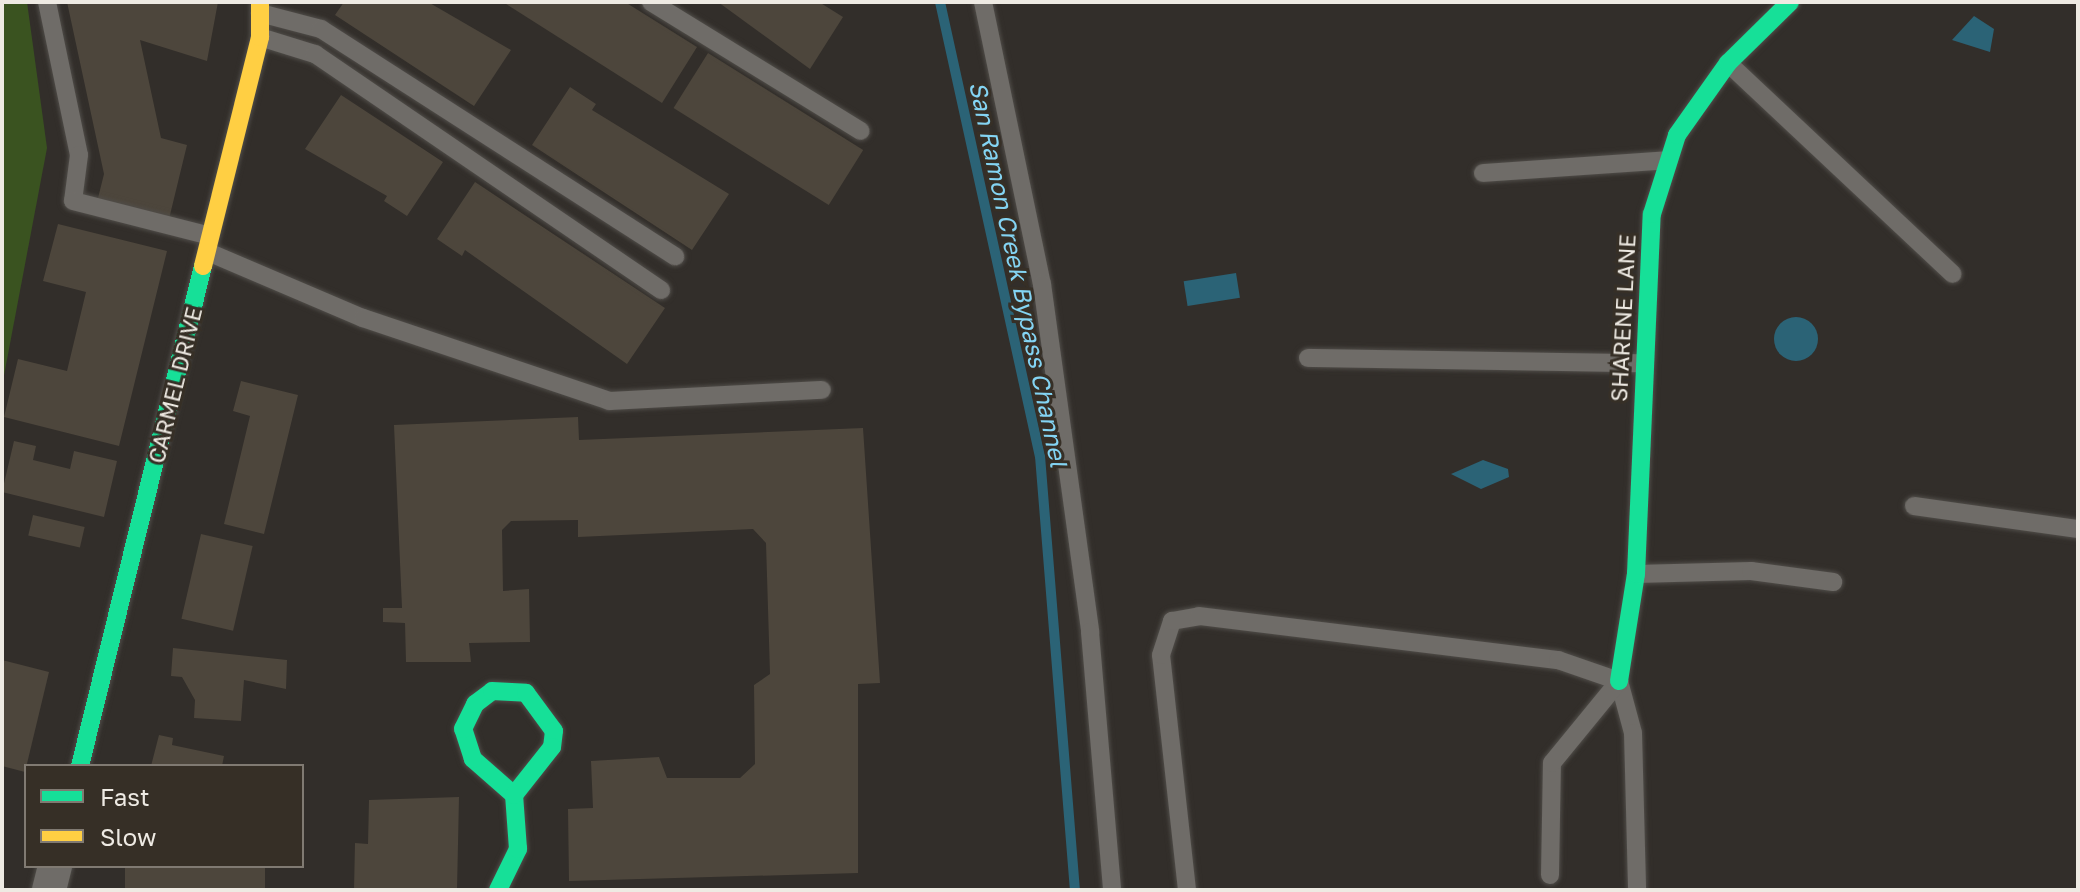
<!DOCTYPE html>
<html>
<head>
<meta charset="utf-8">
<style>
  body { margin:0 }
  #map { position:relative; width:2080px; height:892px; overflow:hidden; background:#322e2a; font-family:"Golos Text",sans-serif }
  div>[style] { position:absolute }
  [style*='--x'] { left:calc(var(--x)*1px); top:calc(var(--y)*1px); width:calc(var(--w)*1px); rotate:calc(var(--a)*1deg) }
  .green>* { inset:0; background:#3a5320 }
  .water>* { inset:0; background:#2b6376; transform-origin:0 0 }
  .round { border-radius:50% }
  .stream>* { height:10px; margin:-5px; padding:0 5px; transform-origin:5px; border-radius:5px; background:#2b6376 }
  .building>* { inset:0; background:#4d463c; transform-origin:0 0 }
  .roads { filter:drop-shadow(0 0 2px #504d49) drop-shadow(0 0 2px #504d49) }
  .lane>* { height:18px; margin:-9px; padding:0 9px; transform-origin:9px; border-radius:9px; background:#6f6c68 }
  .street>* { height:34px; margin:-17px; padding:0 17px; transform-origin:17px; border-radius:17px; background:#6f6c68 }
  .fast>* { height:18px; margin:-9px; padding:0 9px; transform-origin:9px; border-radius:9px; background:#16e098 }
  .slow>* { height:18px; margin:-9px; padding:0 9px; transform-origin:9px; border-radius:9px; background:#ffcf43 }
  span { translate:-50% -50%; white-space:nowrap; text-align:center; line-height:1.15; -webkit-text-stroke:6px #362f26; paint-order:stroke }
  .street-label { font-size:22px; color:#eeeae3 }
  .water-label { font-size:24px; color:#84d4f3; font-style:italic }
  .frame { position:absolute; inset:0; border:4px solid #eeeae3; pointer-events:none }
  .legend { position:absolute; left:24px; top:764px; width:280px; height:104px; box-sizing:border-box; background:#362f26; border:2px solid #807a72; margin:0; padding:10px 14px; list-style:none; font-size:24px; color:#eeeae3 }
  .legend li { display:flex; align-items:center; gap:16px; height:40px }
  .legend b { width:40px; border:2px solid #807a72 }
</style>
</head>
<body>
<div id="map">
  <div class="green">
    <div style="clip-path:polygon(2px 2px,27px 2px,47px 148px,2px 386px)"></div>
  </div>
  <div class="water">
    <div style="clip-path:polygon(1974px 16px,1994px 29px,1990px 52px,1952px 40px)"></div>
    <div style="left:1236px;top:273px;width:25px;height:53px;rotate:81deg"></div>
    <div class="round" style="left:1774px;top:317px;width:44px;height:44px"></div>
    <div style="clip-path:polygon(1483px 460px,1508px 469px,1509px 477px,1481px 489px,1451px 474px)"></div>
  </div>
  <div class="stream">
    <div style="--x:940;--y:2;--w:465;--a:77.6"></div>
    <div style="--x:1040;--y:456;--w:435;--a:85.4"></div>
  </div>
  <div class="building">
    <div style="clip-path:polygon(67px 2px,218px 2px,207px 61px,140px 40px,161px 138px,187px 145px,169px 219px,98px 198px,104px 174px)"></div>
    <div style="clip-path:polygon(344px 2px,428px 2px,511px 50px,474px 106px,335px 15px)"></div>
    <div style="clip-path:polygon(503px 2px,625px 2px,697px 47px,662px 103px)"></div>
    <div style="clip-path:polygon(718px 2px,819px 2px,843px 17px,810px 69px)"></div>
    <div style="left:708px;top:53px;width:183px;height:65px;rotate:32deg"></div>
    <div style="clip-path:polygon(570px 87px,596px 104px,592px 110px,729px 194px,692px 250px,532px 145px)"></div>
    <div style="clip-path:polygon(341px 95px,443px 162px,407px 216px,384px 201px,387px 196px,305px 149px)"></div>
    <div style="clip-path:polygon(475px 182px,665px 308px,627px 364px,465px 250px,462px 256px,437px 239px)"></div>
    <div style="clip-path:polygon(58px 224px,167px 251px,119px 446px,4px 417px,18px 359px,67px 371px,86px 292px,43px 281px)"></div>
    <div style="clip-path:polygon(241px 381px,298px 395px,264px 534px,224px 524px,250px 416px,233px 411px)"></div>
    <div style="clip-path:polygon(578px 417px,579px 440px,863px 428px,880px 683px,858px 684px,858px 873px,569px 881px,568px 809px,593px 808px,591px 761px,659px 757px,667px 778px,740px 778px,755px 764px,754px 685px,770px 674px,766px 543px,753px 529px,578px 537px,578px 520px,511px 521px,502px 530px,503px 591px,529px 589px,530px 642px,469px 643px,471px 662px,406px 662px,405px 623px,383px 622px,383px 608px,402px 608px,394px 425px)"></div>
    <div style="clip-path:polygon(14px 441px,36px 446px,33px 460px,70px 469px,74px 451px,117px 461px,104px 517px,2px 492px)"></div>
    <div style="left:33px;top:515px;width:53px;height:21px;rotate:13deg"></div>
    <div style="left:201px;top:534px;width:53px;height:87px;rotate:13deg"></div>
    <div style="clip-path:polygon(173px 648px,287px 660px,286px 689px,244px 680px,241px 721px,194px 718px,195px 700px,182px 677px,171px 676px)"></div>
    <div style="clip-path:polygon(2px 660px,49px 672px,25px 772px,2px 766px)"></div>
    <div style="clip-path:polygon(159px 735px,173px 738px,172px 745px,224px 756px,222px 766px,151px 766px)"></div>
    <div style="clip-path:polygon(459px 797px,457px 890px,354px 890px,355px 843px,368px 844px,369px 800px)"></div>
    <div style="left:125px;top:866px;width:140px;height:25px"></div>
  </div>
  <div class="roads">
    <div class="lane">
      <div style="--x:47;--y:2;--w:156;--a:78.2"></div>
      <div style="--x:79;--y:155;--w:46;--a:97.4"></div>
      <div style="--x:73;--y:201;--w:141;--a:14.3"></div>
      <div style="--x:651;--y:2;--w:246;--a:31.6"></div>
      <div style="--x:983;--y:2;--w:288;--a:78.2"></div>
      <div style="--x:1042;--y:284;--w:351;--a:82.1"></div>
      <div style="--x:1090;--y:632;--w:259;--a:85.1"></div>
      <div style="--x:260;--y:13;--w:63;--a:14.7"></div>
      <div style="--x:321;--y:29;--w:421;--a:32.7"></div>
      <div style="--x:260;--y:37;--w:58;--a:17.2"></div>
      <div style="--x:315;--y:54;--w:419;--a:34.3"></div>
      <div style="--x:1728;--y:63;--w:308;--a:43.2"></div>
      <div style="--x:1483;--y:173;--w:186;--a:-4"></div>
      <div style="--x:208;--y:252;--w:168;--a:23.1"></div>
      <div style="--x:363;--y:318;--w:260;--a:18.6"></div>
      <div style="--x:609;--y:401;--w:213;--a:-3"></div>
      <div style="--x:1308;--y:358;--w:337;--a:0.9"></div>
      <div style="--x:1914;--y:506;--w:166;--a:8"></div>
      <div style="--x:1636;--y:574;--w:115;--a:-1.5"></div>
      <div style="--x:1751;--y:571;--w:83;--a:7.6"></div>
      <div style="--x:1619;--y:681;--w:54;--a:74.9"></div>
      <div style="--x:1633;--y:733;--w:155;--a:88.5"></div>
      <div style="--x:1550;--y:875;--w:112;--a:-89"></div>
      <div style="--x:1552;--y:763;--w:106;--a:-50.7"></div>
      <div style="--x:1187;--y:890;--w:236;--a:-96.3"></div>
      <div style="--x:1161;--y:655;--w:36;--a:-72"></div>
      <div style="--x:1172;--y:621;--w:27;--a:-10"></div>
      <div style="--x:1199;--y:616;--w:362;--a:7"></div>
      <div style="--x:1558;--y:660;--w:65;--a:19"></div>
    </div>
    <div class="street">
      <div style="--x:49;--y:890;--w:25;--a:-76"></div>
    </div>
    <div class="fast">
      <div style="--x:1619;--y:681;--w:108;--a:-81"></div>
      <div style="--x:1636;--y:574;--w:360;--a:-87.5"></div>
      <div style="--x:1652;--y:214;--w:83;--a:-72.4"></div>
      <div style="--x:1677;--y:135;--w:88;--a:-54.7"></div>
      <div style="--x:1728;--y:63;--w:87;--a:-44.5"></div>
      <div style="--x:80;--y:766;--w:515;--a:-76.18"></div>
      <div style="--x:498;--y:890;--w:46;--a:-64"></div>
      <div style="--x:518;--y:849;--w:54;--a:-94.2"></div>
      <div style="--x:514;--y:795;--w:55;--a:-138.7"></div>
      <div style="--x:473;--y:759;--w:32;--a:-108"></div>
      <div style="--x:463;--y:729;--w:28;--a:-64"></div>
      <div style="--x:475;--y:704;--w:21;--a:-37"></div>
      <div style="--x:492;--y:691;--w:34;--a:3"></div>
      <div style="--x:526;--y:693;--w:47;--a:53.6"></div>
      <div style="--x:554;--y:731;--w:16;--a:97"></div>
      <div style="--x:552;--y:747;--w:61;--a:128.4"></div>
    </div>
    <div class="slow">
      <div style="--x:203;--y:266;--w:236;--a:-76"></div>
      <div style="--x:260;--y:37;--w:35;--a:-90"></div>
    </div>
  </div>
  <div class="street-label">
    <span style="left:1623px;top:318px;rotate:-87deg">SHARENE LANE</span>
    <span style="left:175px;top:385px;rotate:-76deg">CARMEL DRIVE</span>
  </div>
  <div class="water-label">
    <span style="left:1019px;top:274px;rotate:78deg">San Ramon Creek Bypass Channel</span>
  </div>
  <div class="frame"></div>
  <ul class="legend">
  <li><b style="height:10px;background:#16e098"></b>Fast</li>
  <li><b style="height:10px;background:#ffcf43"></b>Slow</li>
  </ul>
</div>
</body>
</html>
